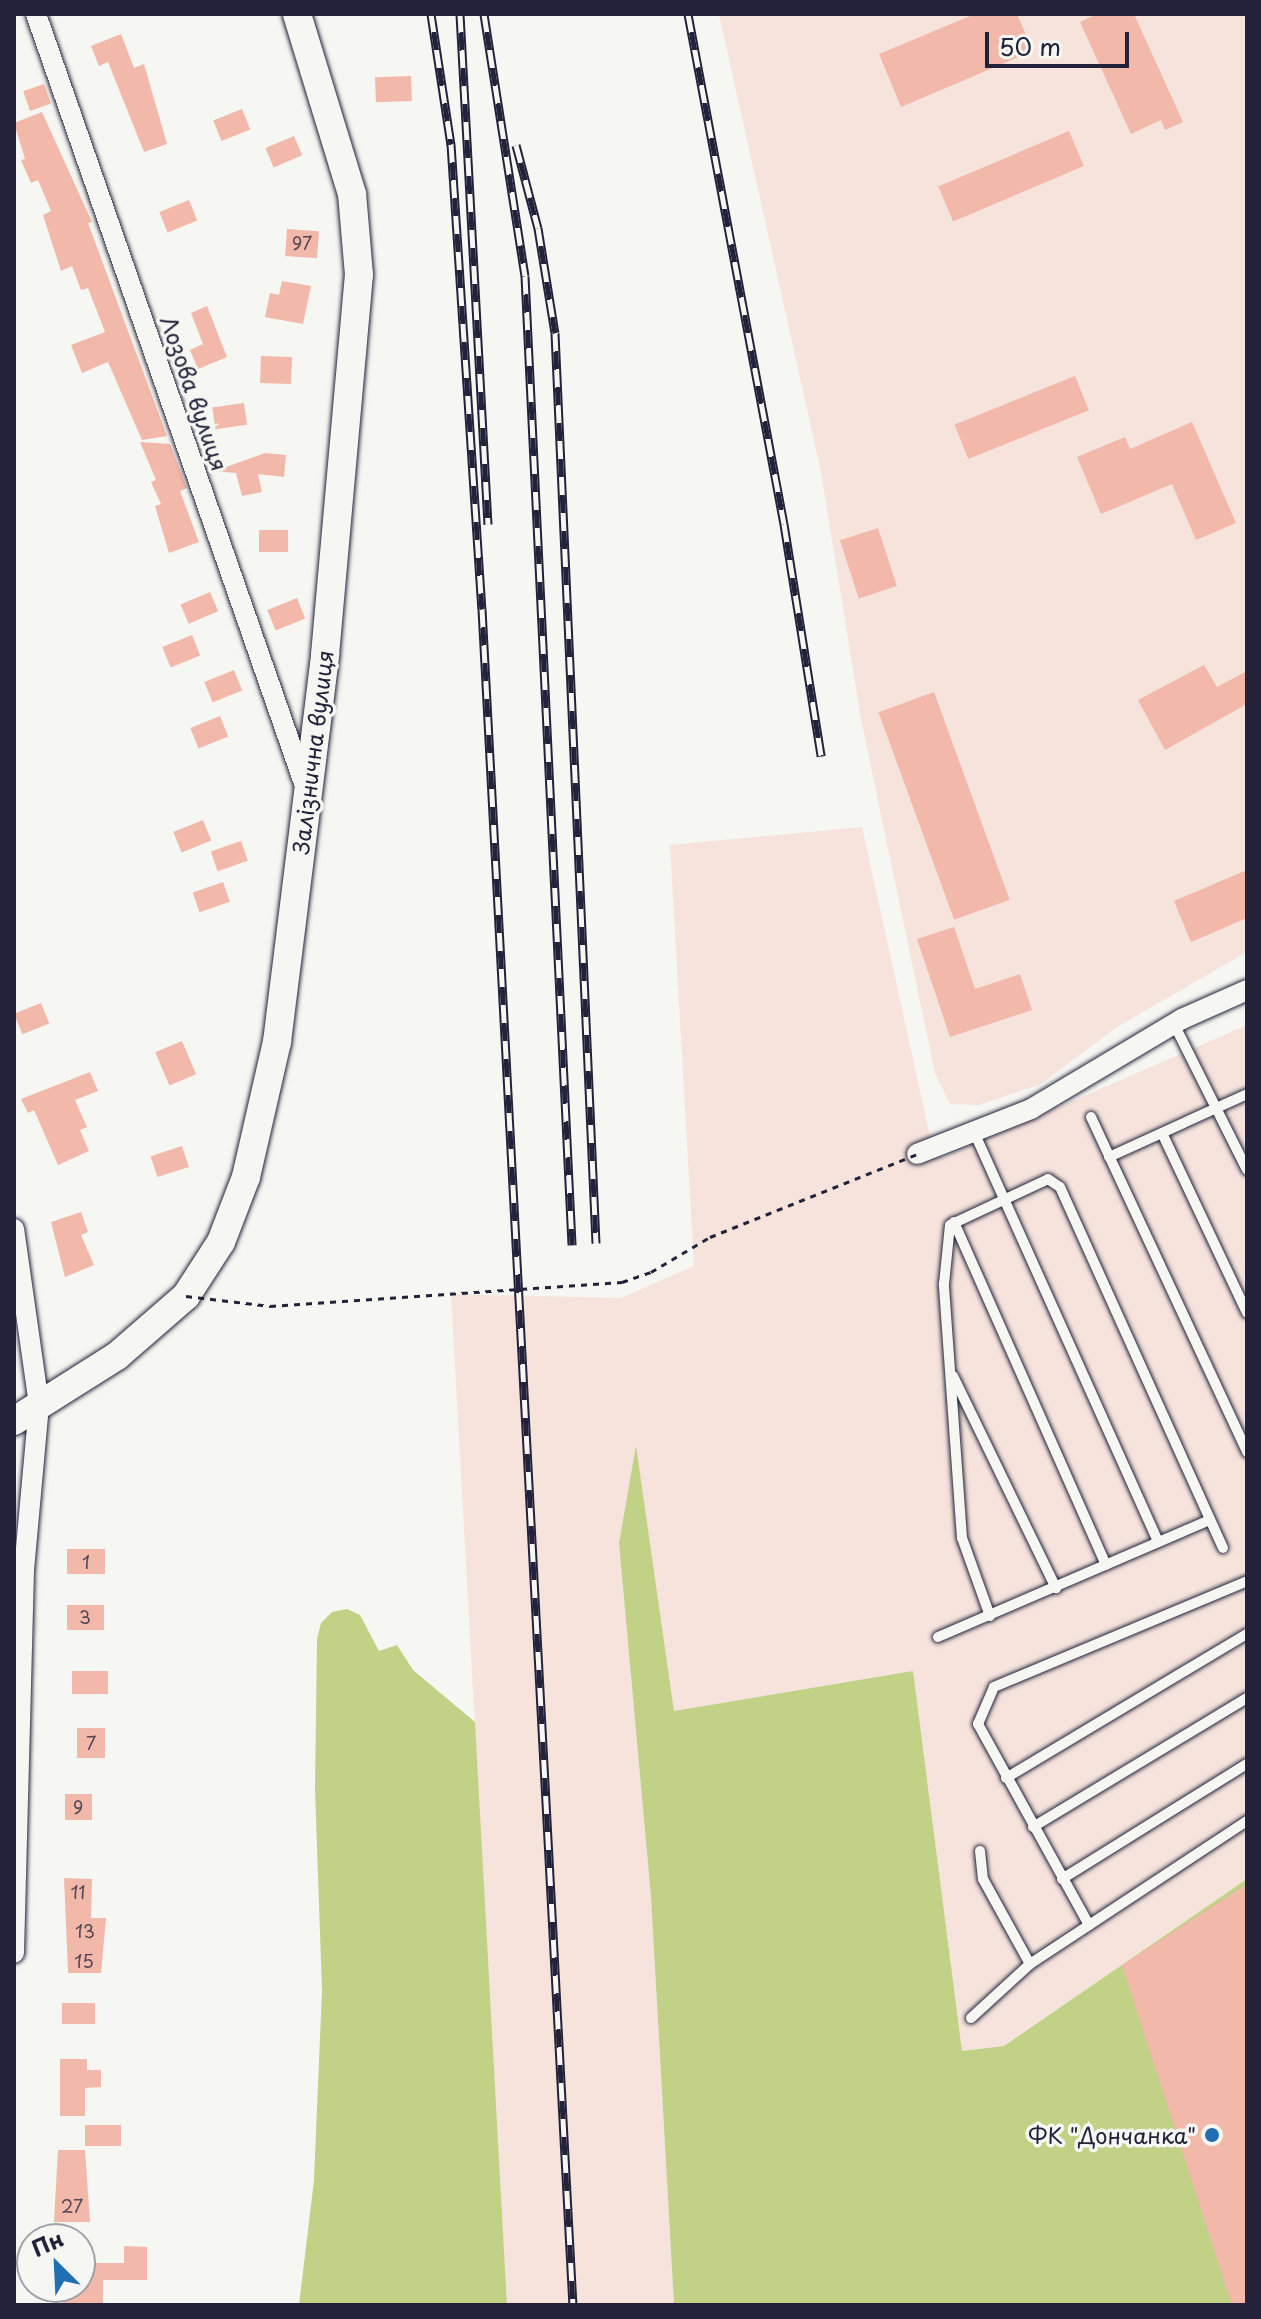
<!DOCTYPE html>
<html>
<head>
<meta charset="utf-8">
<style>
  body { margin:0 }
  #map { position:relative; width:1261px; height:2319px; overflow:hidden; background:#f6f6f2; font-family:"Playpen Sans",sans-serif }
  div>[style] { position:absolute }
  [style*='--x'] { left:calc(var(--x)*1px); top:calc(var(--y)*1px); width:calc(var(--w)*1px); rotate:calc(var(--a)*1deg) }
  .built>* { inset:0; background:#f5e3dc }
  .green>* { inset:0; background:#c1d287 }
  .building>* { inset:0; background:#f2b8aa; transform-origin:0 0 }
  .roads { filter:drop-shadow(0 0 2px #22223b) drop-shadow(0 0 2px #22223b) }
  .service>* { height:10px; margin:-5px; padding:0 5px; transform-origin:5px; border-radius:5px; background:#f6f6f2 }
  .minor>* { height:20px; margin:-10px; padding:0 10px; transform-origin:10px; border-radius:10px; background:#f6f6f2 }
  .secondary>* { height:28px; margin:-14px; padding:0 14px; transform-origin:14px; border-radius:14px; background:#f6f6f2 }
  .rail>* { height:9px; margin-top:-4.5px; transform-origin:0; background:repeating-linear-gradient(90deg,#f6f6f2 0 18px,#22223b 0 36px); box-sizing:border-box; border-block:2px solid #22223b }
  .path-bridge>* { height:3px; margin-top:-1.5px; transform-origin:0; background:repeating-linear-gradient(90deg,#22223b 0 6px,transparent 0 12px) }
  .dots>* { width:22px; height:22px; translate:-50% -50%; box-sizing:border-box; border:4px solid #f6f6f2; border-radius:50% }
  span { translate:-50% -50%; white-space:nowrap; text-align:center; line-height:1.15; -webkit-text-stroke:7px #f6f6f2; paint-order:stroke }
  .number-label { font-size:18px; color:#564857 }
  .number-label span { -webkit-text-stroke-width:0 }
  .street-label { font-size:22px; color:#22223b }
  .poi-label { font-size:22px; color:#22223b }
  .right { translate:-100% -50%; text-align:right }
  .frame { position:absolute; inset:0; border:16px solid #22223b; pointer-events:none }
  .north { position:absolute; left:16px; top:2223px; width:80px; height:80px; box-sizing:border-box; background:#f6f6f2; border:2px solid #a1a1a9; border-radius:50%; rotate:336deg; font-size:22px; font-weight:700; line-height:32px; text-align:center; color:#22223b }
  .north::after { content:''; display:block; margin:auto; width:28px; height:36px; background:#1f6fb2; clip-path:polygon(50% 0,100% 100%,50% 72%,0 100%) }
  .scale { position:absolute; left:985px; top:32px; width:144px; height:36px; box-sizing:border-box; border:4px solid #22223b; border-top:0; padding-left:10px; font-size:24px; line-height:28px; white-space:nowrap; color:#22223b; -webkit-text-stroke:6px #f6f6f2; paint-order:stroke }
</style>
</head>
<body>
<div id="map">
  <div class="built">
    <div style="clip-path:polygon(719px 14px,1247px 14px,1247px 952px,1117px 1027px,1041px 1084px,979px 1105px,950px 1104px,935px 1073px,861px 719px,821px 472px)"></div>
    <div style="clip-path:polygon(862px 827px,929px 1132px,942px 1158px,1247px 1025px,1247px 1879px,1004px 2046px,962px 2051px,913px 1672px,674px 1711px,636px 1450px,619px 1543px,651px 1897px,674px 2305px,507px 2305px,451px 1294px,621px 1298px,694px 1266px,670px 845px)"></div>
  </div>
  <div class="green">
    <div style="clip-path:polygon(636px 1446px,674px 1711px,913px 1671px,962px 2051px,1004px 2046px,1247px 1879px,1247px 2305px,674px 2305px,651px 1897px,619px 1543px)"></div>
    <div style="clip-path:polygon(347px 1609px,360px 1615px,379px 1651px,397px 1645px,413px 1670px,475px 1722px,507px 2305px,299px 2305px,314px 2180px,322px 1991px,315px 1789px,317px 1639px,321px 1623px,332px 1612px)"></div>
  </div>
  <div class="building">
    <div style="clip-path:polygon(975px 14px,1017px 14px,1033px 51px,901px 107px,879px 54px)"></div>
    <div style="clip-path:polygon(1097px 14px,1134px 14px,1183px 122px,1165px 130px,1161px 120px,1131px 134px,1080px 22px)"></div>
    <div style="clip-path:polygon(121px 34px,134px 68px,144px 64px,167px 144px,144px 152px,108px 62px,99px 66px,91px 46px)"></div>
    <div style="left:411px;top:76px;width:25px;height:36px;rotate:88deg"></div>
    <div style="left:44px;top:84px;width:21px;height:22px;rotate:71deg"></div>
    <div style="left:242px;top:109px;width:22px;height:31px;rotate:68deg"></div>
    <div style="clip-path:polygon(42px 112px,92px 222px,88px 223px,167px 436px,142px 440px,108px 362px,82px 373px,71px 345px,105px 332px,88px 288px,81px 290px,72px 266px,61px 271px,43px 215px,51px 211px,38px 180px,31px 183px,21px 160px,25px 159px,14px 123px)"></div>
    <div style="left:1069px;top:131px;width:38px;height:142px;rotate:67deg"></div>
    <div style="left:294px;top:136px;width:21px;height:31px;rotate:67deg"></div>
    <div style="left:189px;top:200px;width:22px;height:32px;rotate:68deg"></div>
    <div style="left:287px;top:229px;width:32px;height:27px;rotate:4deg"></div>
    <div style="clip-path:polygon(282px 281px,311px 286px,303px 324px,265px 317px,270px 293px,279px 295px)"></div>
    <div style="clip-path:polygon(207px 306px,227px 357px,198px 369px,190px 350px,203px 344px,191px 313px)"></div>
    <div style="left:261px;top:356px;width:31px;height:27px;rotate:2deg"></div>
    <div style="left:1075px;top:376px;width:37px;height:130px;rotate:68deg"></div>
    <div style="left:244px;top:403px;width:22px;height:32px;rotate:82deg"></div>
    <div style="clip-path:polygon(1192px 422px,1236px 523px,1196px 540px,1172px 484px,1101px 514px,1077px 457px,1125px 437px,1130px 449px)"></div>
    <div style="clip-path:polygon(140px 442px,170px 444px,187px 488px,180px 491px,199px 542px,169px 553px,155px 506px,161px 504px,151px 482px,156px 480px)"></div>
    <div style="clip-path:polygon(265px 453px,286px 455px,284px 477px,258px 474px,262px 492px,242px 496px,236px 473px,215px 471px)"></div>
    <div style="left:878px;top:528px;width:61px;height:40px;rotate:72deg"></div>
    <div style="left:259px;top:530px;width:29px;height:22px"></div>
    <div style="left:210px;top:592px;width:21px;height:32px;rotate:67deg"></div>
    <div style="left:297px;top:598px;width:22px;height:32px;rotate:68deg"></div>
    <div style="left:192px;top:635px;width:22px;height:32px;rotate:68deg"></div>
    <div style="clip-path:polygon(1204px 665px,1217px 687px,1247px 671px,1247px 704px,1165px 750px,1138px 700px)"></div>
    <div style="left:234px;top:670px;width:22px;height:32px;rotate:68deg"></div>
    <div style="left:934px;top:692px;width:221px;height:59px;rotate:70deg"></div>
    <div style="left:220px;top:716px;width:22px;height:32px;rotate:68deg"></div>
    <div style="left:203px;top:820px;width:22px;height:32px;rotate:68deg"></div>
    <div style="left:241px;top:841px;width:21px;height:32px;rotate:71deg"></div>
    <div style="clip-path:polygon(1247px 870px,1247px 918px,1191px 942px,1174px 901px)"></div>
    <div style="left:223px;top:882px;width:21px;height:32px;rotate:71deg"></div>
    <div style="clip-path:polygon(954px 927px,975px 989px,1020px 974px,1032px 1010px,950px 1037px,917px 939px)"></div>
    <div style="left:41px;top:1003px;width:22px;height:29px;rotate:68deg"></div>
    <div style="left:182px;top:1041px;width:36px;height:29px;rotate:67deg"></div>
    <div style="clip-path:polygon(90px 1072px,98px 1091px,75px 1100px,87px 1127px,80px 1130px,89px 1151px,58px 1165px,34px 1110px,28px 1113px,21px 1099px)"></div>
    <div style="left:182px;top:1146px;width:22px;height:33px;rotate:72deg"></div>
    <div style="clip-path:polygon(81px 1212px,88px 1232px,81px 1235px,94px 1265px,65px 1277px,51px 1222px)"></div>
    <div style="left:67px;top:1549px;width:38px;height:25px"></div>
    <div style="left:67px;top:1605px;width:37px;height:25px"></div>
    <div style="left:72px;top:1671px;width:36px;height:23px"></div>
    <div style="left:77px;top:1728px;width:28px;height:30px"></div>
    <div style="left:65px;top:1794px;width:27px;height:26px"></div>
    <div style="clip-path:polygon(64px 1878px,92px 1879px,91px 1918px,106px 1918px,101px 1973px,68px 1973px)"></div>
    <div style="clip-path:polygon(1247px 1884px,1247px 2305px,1232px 2305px,1122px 1965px)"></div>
    <div style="left:62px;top:2003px;width:33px;height:21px"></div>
    <div style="clip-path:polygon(60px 2059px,87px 2059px,87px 2070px,101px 2070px,101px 2087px,85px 2088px,85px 2116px,60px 2116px)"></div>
    <div style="left:85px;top:2125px;width:36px;height:21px"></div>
    <div style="clip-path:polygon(58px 2150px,85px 2150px,90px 2222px,54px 2222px)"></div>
    <div style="clip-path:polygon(124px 2246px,147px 2247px,147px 2280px,103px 2280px,103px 2305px,63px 2305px,63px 2287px,80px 2287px,80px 2263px,124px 2263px)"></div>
  </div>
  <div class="roads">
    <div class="service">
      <div style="--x:1174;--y:1024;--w:163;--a:63.4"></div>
      <div style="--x:1091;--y:1117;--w:370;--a:65"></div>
      <div style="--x:974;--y:1132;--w:448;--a:65.8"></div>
      <div style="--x:1162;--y:1133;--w:199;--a:64.7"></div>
      <div style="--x:1109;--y:1157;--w:152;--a:-24.5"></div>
      <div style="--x:954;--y:1222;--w:375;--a:66.1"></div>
      <div style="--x:953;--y:1376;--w:236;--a:64.1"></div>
      <div style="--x:990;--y:1616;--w:83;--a:-109.7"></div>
      <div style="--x:962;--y:1538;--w:255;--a:-94.1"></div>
      <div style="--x:944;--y:1284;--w:59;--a:-84.2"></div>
      <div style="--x:950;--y:1225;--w:108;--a:-25.1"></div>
      <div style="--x:1048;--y:1179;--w:14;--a:34"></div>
      <div style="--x:1060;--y:1187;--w:396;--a:65.7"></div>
      <div style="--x:938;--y:1637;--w:296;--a:-23.3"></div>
      <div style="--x:1006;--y:1778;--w:281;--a:-30.9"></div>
      <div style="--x:1033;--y:1827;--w:250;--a:-31.1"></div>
      <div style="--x:980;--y:1851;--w:28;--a:84"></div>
      <div style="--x:983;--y:1879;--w:97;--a:61.1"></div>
      <div style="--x:1062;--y:1879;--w:218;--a:-31.9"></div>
      <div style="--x:1089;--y:1925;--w:230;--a:-118.9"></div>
      <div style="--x:978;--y:1724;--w:40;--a:-66.6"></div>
      <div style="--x:994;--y:1687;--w:274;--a:-22.7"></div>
      <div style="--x:971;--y:2018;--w:80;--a:-42.5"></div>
      <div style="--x:1030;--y:1964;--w:260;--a:-33.4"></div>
    </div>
    <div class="minor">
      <div style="--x:36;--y:14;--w:821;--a:70.79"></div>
      <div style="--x:917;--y:1154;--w:123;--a:-21.5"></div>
      <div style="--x:1031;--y:1109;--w:176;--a:-30.8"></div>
      <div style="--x:1182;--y:1019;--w:71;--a:-24"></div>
      <div style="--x:14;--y:1229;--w:178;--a:81.9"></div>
      <div style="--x:39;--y:1405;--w:166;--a:95.2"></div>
      <div style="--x:24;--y:1570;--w:383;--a:91.5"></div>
    </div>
    <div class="secondary">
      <div style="--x:14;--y:1421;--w:122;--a:-32.3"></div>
      <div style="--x:117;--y:1356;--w:91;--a:-41"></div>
      <div style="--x:186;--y:1296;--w:64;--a:-57.1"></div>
      <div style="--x:221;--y:1242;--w:70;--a:-69"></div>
      <div style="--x:246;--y:1177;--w:139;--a:-77.1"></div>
      <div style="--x:277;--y:1042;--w:390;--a:-82.9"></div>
      <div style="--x:325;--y:655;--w:382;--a:-84.9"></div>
      <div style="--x:359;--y:275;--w:81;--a:-94.9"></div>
      <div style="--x:352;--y:194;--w:188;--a:-107"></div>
    </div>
  </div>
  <div class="rail">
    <div style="--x:431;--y:14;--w:132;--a:81.3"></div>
    <div style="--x:451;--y:144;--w:466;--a:86.2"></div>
    <div style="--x:482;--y:609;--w:1698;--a:86.93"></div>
    <div style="--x:460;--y:14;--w:511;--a:86.86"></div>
    <div style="--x:484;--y:14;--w:265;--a:81.1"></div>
    <div style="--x:525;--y:276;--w:970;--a:87.22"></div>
    <div style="--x:688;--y:14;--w:519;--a:79.34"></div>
    <div style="--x:784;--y:524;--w:235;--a:80.9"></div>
    <div style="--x:516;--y:145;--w:86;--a:75.2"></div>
    <div style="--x:538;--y:228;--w:106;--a:80.8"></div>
    <div style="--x:555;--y:333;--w:911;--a:87.42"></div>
  </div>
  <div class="path-bridge">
    <div style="--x:186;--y:1296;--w:85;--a:6.8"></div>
    <div style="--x:270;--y:1306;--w:353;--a:-3.9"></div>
    <div style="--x:622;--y:1282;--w:31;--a:-19"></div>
    <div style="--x:651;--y:1272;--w:69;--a:-30.7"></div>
    <div style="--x:710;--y:1237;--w:223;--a:-21.8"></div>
  </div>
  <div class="dots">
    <div style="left:1212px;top:2135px;background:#1f6fb2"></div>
  </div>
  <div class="number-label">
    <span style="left:302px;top:243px">97</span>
    <span style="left:86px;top:1562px">1</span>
    <span style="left:85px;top:1617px">3</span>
    <span style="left:91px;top:1743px">7</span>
    <span style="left:78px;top:1807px">9</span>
    <span style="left:78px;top:1892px">11</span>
    <span style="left:85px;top:1931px">13</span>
    <span style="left:84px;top:1961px">15</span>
    <span style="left:72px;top:2206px">27</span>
  </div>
  <div class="street-label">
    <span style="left:195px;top:393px;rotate:71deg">Лозова вулиця</span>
    <span style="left:312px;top:752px;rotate:-83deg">Залізнична вулиця</span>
  </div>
  <div class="poi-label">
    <span class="right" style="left:1196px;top:2135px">ФК "Дончанка"</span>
  </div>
  <div class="frame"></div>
  <div class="north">Пн</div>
  <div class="scale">50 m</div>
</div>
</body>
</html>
